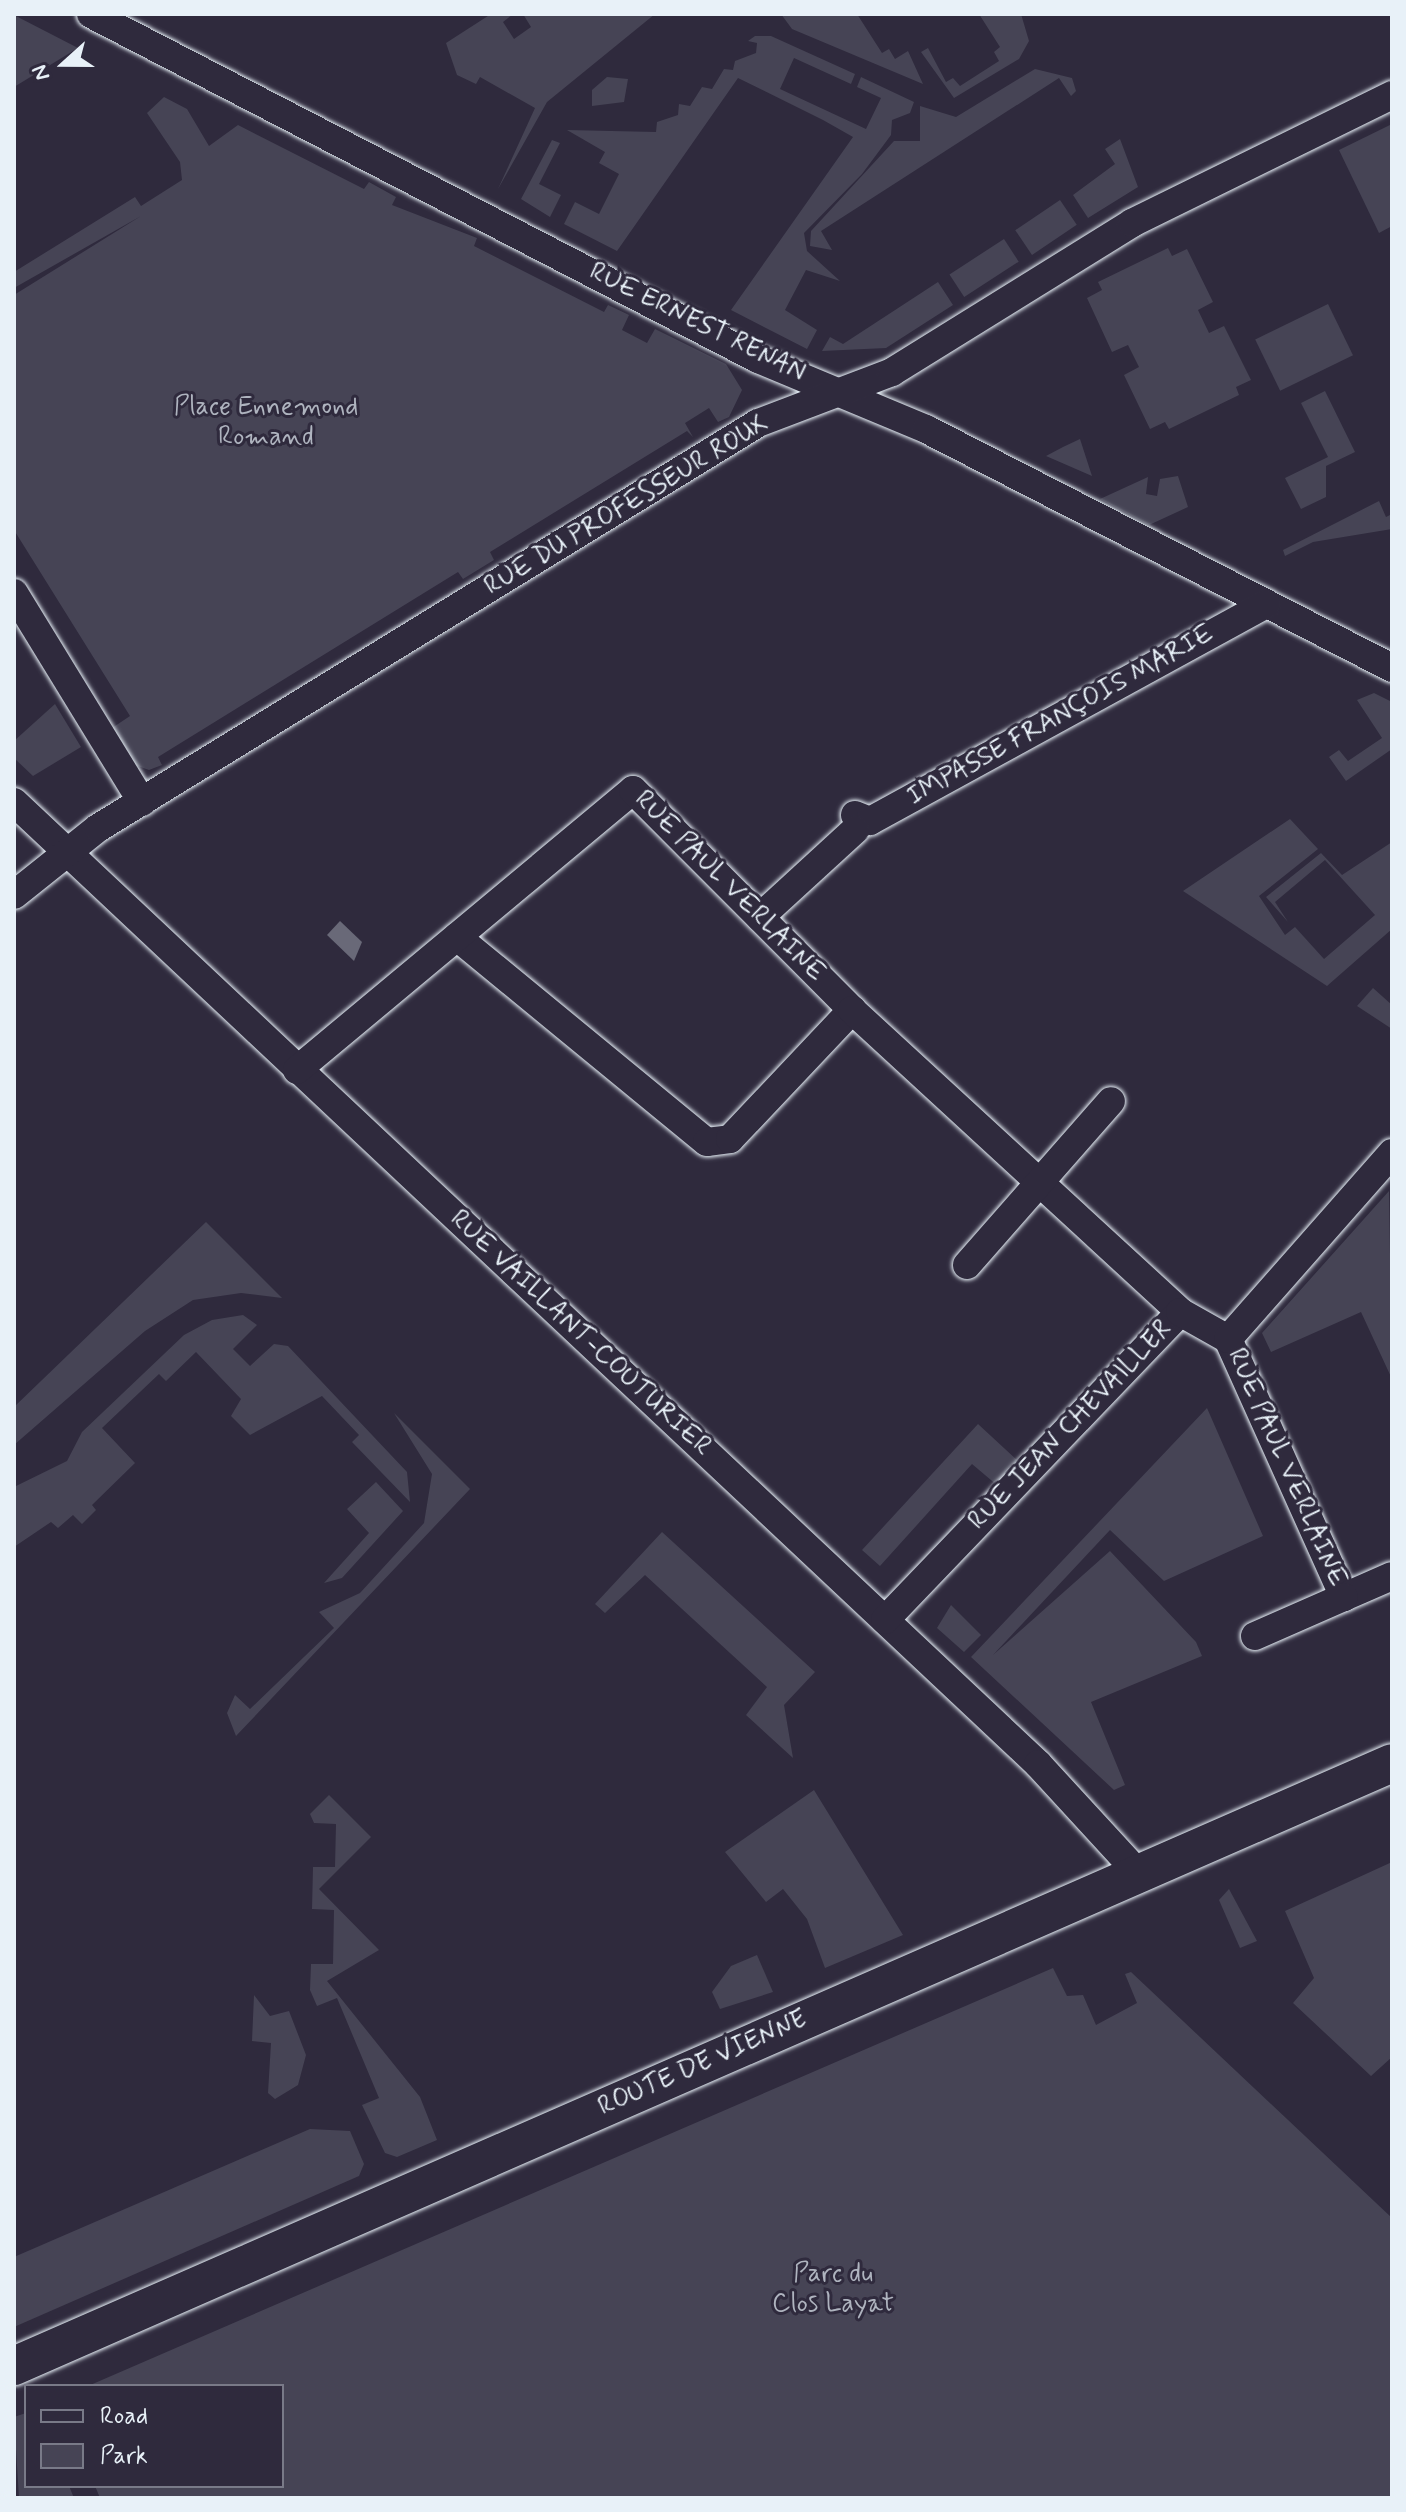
<!DOCTYPE html>
<html>
<head>
<meta charset="utf-8">
<style>
  body { margin:0 }
  #map { position:relative; width:1406px; height:2512px; overflow:hidden; background:#2f2a3d; font-family:Mynerve,sans-serif }
  div>[style] { position:absolute }
  [style*='--x'] { left:calc(var(--x)*1px); top:calc(var(--y)*1px); width:calc(var(--w)*1px); rotate:calc(var(--a)*1deg) }
  .green>* { inset:0; background:#464455; transform-origin:0 0 }
  .water>* { inset:0; background:#696978 }
  .roads { filter:drop-shadow(0 0 2px #e8f1f8) drop-shadow(0 0 2px #e8f1f8) }
  .street>* { height:28px; margin:-14px; padding:0 14px; transform-origin:14px; border-radius:14px; background:#2f2a3d }
  .secondary>* { height:38px; margin:-19px; padding:0 19px; transform-origin:19px; border-radius:19px; background:#2f2a3d }
  span { translate:-50% -50%; white-space:nowrap; text-align:center; line-height:1.15; -webkit-text-stroke:6px #2f2a3d; paint-order:stroke }
  .street-label { font-size:26px; color:#e8f1f8 }
  .park-label { font-size:26px; color:#afb4bf }
  .frame { position:absolute; inset:0; border:16px solid #e8f1f8; pointer-events:none }
  .legend { position:absolute; left:24px; top:2384px; width:260px; height:104px; box-sizing:border-box; background:#2f2a3d; border:2px solid #797a88; margin:0; padding:10px 14px; list-style:none; font-size:24px; color:#e8f1f8 }
  .legend li { display:flex; align-items:center; gap:16px; height:40px }
  .legend b { width:40px; border:2px solid #797a88 }
  .north { position:absolute; left:24px; top:24px; width:80px; height:80px; -webkit-text-stroke:6px #2f2a3d; paint-order:stroke; rotate:249deg; font-size:22px; font-weight:700; line-height:32px; text-align:center; color:#e8f1f8 }
  .north::after { content:''; display:block; margin:auto; width:28px; height:36px; background:#e8f1f8; clip-path:polygon(50% 0,100% 100%,50% 72%,0 100%) }
</style>
</head>
<body>
<div id="map">
  <div class="green">
    <div style="clip-path:polygon(491px 14px,513px 14px,503px 22px,514px 39px,531px 27px,523px 14px,655px 14px,547px 102px,498px 189px,535px 108px,480px 77px,476px 84px,457px 75px,446px 43px)"></div>
    <div style="clip-path:polygon(781px 14px,857px 14px,882px 53px,889px 49px,895px 59px,908px 51px,923px 84px,792px 29px)"></div>
    <div style="clip-path:polygon(979px 14px,1021px 14px,1029px 41px,1019px 59px,954px 98px,921px 52px,928px 48px,946px 82px,953px 78px,960px 86px,999px 61px,994px 52px,1000px 47px)"></div>
    <div style="clip-path:polygon(14px 15px,78px 48px,14px 87px)"></div>
    <div style="clip-path:polygon(755px 36px,771px 36px,855px 74px,851px 84px,794px 58px,780px 89px,866px 129px,881px 98px,857px 87px,861px 77px,914px 102px,910px 113px,892px 120px,891px 135px,862px 174px,804px 233px,807px 251px,840px 281px,806px 270px,785px 310px,817px 330px,807px 349px,731px 310px,853px 137px,823px 120px,738px 78px,617px 251px,564px 224px,575px 202px,599px 214px,619px 174px,599px 163px,605px 152px,567px 130px,656px 132px,657px 122px,678px 115px,679px 104px,690px 106px,702px 87px,712px 89px,724px 69px,733px 70px,735px 61px,756px 53px,757px 43px,748px 41px)"></div>
    <div style="clip-path:polygon(1035px 69px,1072px 78px,1076px 91px,1071px 96px,1059px 78px,821px 231px,832px 250px,810px 246px,811px 231px,894px 141px,920px 141px,920px 106px,956px 117px)"></div>
    <div style="clip-path:polygon(607px 77px,628px 79px,624px 102px,592px 106px,592px 90px)"></div>
    <div style="clip-path:polygon(164px 97px,187px 109px,209px 146px,238px 125px,364px 189px,369px 182px,396px 197px,392px 205px,477px 238px,474px 246px,604px 312px,608px 305px,629px 315px,622px 330px,647px 343px,655px 329px,726px 364px,742px 390px,729px 417px,718px 422px,709px 408px,685px 423px,693px 437px,687px 431px,490px 552px,494px 560px,463px 579px,458px 572px,158px 757px,162px 765px,149px 770px,135px 765px,112px 728px,130px 716px,14px 530px,14px 295px,141px 216px,14px 288px,14px 272px,135px 197px,141px 206px,182px 180px,180px 162px,147px 113px)"></div>
    <div style="clip-path:polygon(1392px 124px,1392px 226px,1379px 233px,1339px 150px)"></div>
    <div style="clip-path:polygon(1120px 139px,1138px 187px,1088px 218px,1073px 195px,1115px 164px,1105px 149px)"></div>
    <div style="clip-path:polygon(552px 140px,560px 143px,539px 184px,561px 195px,550px 217px,521px 199px)"></div>
    <div style="left:1060px;top:200px;width:30px;height:54px;rotate:56deg"></div>
    <div style="left:1004px;top:239px;width:27px;height:65px;rotate:57deg"></div>
    <div style="clip-path:polygon(1168px 248px,1172px 256px,1187px 249px,1213px 302px,1198px 310px,1209px 333px,1224px 326px,1251px 380px,1236px 387px,1239px 395px,1169px 429px,1165px 422px,1150px 429px,1124px 375px,1139px 367px,1128px 345px,1112px 352px,1087px 298px,1102px 290px,1098px 282px)"></div>
    <div style="clip-path:polygon(938px 282px,953px 305px,886px 348px,822px 351px,830px 337px,843px 344px)"></div>
    <div style="left:1328px;top:304px;width:57px;height:81px;rotate:64deg"></div>
    <div style="clip-path:polygon(1325px 391px,1355px 452px,1326px 466px,1326px 497px,1301px 509px,1285px 478px,1328px 457px,1301px 403px)"></div>
    <div style="clip-path:polygon(1080px 439px,1092px 476px,1046px 456px,1063px 447px)"></div>
    <div style="clip-path:polygon(1178px 476px,1188px 507px,1149px 525px,1100px 499px,1148px 477px,1146px 494px,1157px 496px,1160px 479px)"></div>
    <div style="clip-path:polygon(1379px 501px,1386px 517px,1392px 514px,1392px 529px,1313px 542px,1285px 556px,1283px 550px)"></div>
    <div style="clip-path:polygon(1374px 693px,1392px 702px,1392px 749px,1346px 781px,1329px 757px,1339px 750px,1348px 761px,1382px 738px,1357px 700px)"></div>
    <div style="clip-path:polygon(55px 704px,81px 747px,33px 776px,14px 758px,14px 741px)"></div>
    <div style="clip-path:polygon(1290px 819px,1318px 849px,1259px 896px,1285px 935px,1295px 927px,1324px 959px,1375px 915px,1325px 860px,1275px 902px,1288px 922px,1266px 897px,1321px 853px,1342px 875px,1392px 842px,1392px 929px,1327px 986px,1183px 891px)"></div>
    <div style="clip-path:polygon(1373px 988px,1392px 1005px,1392px 1029px,1357px 1006px)"></div>
    <div style="clip-path:polygon(1389px 1191px,1392px 1379px,1361px 1312px,1271px 1352px,1262px 1333px)"></div>
    <div style="clip-path:polygon(206px 1222px,282px 1298px,241px 1293px,193px 1300px,145px 1331px,14px 1445px,14px 1407px)"></div>
    <div style="clip-path:polygon(243px 1315px,257px 1325px,233px 1349px,250px 1366px,274px 1344px,288px 1346px,407px 1472px,410px 1502px,352px 1442px,359px 1435px,322px 1396px,250px 1435px,231px 1416px,241px 1399px,196px 1352px,166px 1381px,159px 1374px,102px 1428px,135px 1463px,92px 1505px,96px 1510px,82px 1524px,73px 1515px,58px 1528px,51px 1522px,14px 1547px,14px 1487px,67px 1461px,82px 1432px,184px 1335px,212px 1320px)"></div>
    <div style="clip-path:polygon(1207px 1408px,1263px 1536px,1164px 1581px,1110px 1530px,993px 1655px,1110px 1551px,1196px 1642px,1202px 1656px,1091px 1702px,1125px 1785px,1114px 1790px,971px 1657px)"></div>
    <div style="clip-path:polygon(394px 1413px,470px 1489px,236px 1736px,227px 1713px,235px 1695px,250px 1709px,334px 1628px,319px 1612px,360px 1593px,424px 1523px,432px 1474px)"></div>
    <div style="clip-path:polygon(978px 1424px,1019px 1462px,998px 1486px,972px 1464px,880px 1566px,862px 1550px)"></div>
    <div style="clip-path:polygon(376px 1482px,403px 1511px,342px 1578px,324px 1583px,369px 1533px,347px 1509px)"></div>
    <div style="clip-path:polygon(662px 1532px,815px 1672px,784px 1705px,793px 1758px,746px 1715px,767px 1687px,645px 1575px,605px 1613px,595px 1604px)"></div>
    <div style="clip-path:polygon(951px 1605px,981px 1635px,964px 1652px,937px 1628px)"></div>
    <div style="clip-path:polygon(814px 1790px,903px 1935px,825px 1968px,807px 1919px,783px 1889px,766px 1902px,725px 1852px)"></div>
    <div style="clip-path:polygon(329px 1795px,371px 1837px,319px 1889px,379px 1950px,327px 1981px,420px 2097px,437px 2140px,397px 2157px,385px 2153px,362px 2105px,379px 2098px,337px 1998px,317px 2006px,310px 1990px,311px 1964px,333px 1964px,334px 1910px,312px 1909px,313px 1867px,335px 1867px,336px 1824px,314px 1823px,310px 1814px)"></div>
    <div style="clip-path:polygon(1392px 1862px,1392px 2057px,1371px 2076px,1293px 2003px,1314px 1978px,1285px 1911px)"></div>
    <div style="clip-path:polygon(1229px 1889px,1257px 1941px,1240px 1948px,1219px 1900px)"></div>
    <div style="clip-path:polygon(757px 1955px,773px 1992px,720px 2009px,712px 1992px,731px 1966px)"></div>
    <div style="clip-path:polygon(1053px 1968px,1067px 1996px,1083px 1995px,1096px 2025px,1137px 2003px,1125px 1974px,1131px 1972px,1392px 2218px,1392px 2498px,100px 2498px,95px 2486px,282px 2486px,282px 2386px,88px 2386px)"></div>
    <div style="clip-path:polygon(254px 1995px,270px 2016px,289px 2011px,306px 2055px,298px 2085px,275px 2099px,268px 2093px,271px 2043px,252px 2041px)"></div>
    <div style="clip-path:polygon(310px 2129px,350px 2131px,364px 2164px,359px 2176px,14px 2327px,14px 2257px)"></div>
    <div style="clip-path:polygon(26px 2413px,26px 2486px,69px 2486px,74px 2498px,19px 2498px,14px 2417px)"></div>
  </div>
  <div class="water">
    <div style="clip-path:polygon(340px 921px,362px 942px,354px 961px,327px 935px)"></div>
  </div>
  <div class="roads">
    <div class="street">
      <div style="--x:91;--y:14;--w:751;--a:27.35"></div>
      <div style="--x:758;--y:359;--w:182;--a:22.6"></div>
      <div style="--x:926;--y:429;--w:524;--a:27.15"></div>
      <div style="--x:14;--y:593;--w:245;--a:58.5"></div>
      <div style="--x:14;--y:802;--w:1405;--a:43.21"></div>
      <div style="--x:1038;--y:1764;--w:149;--a:47.4"></div>
      <div style="--x:855;--y:815;--w:16;--a:22"></div>
      <div style="--x:870;--y:821;--w:452;--a:-28.7"></div>
      <div style="--x:14;--y:895;--w:107;--a:-38.6"></div>
      <div style="--x:98;--y:828;--w:774;--a:-31.53"></div>
      <div style="--x:758;--y:423;--w:143;--a:-20.8"></div>
      <div style="--x:892;--y:372;--w:282;--a:-31.8"></div>
      <div style="--x:1132;--y:223;--w:290;--a:-26.2"></div>
      <div style="--x:760;--y:917;--w:129;--a:-42.5"></div>
      <div style="--x:457;--y:937;--w:323;--a:39.4"></div>
      <div style="--x:707;--y:1142;--w:23;--a:-7"></div>
      <div style="--x:730;--y:1139;--w:178;--a:-46.6"></div>
      <div style="--x:297;--y:1070;--w:437;--a:-39.8"></div>
      <div style="--x:633;--y:790;--w:310;--a:45.1"></div>
      <div style="--x:852;--y:1010;--w:446;--a:42.6"></div>
      <div style="--x:967;--y:1265;--w:218;--a:-48.7"></div>
      <div style="--x:1228;--y:1339;--w:283;--a:65.8"></div>
      <div style="--x:1344;--y:1597;--w:52;--a:-23.6"></div>
      <div style="--x:885;--y:1620;--w:426;--a:-46.2"></div>
      <div style="--x:1180;--y:1312;--w:55;--a:29.4"></div>
      <div style="--x:1228;--y:1339;--w:248;--a:-48.6"></div>
      <div style="--x:1255;--y:1636;--w:97;--a:-23.7"></div>
    </div>
    <div class="secondary">
      <div style="--x:14;--y:2366;--w:1504;--a:-23.63"></div>
    </div>
  </div>
  <div class="street-label">
    <span style="left:697px;top:323px;rotate:26deg">RUE ERNEST RENAN</span>
    <span style="left:627px;top:506px;rotate:-31deg">RUE DU PROFESSEUR ROUX</span>
    <span style="left:1061px;top:716px;rotate:-29deg">IMPASSE FRANÇOIS MARIE</span>
    <span style="left:729px;top:887px;rotate:45deg">RUE PAUL VERLAINE</span>
    <span style="left:580px;top:1334px;rotate:43deg">RUE VAILLANT-COUTURIER</span>
    <span style="left:1071px;top:1426px;rotate:-46deg">RUE JEAN CHEVAILLER</span>
    <span style="left:1286px;top:1468px;rotate:66deg">RUE PAUL VERLAINE</span>
    <span style="left:703px;top:2064px;rotate:-24deg">ROUTE DE VIENNE</span>
  </div>
  <div class="park-label">
    <span style="left:266px;top:423px">Place Ennemond<br>Romand</span>
    <span style="left:833px;top:2290px">Parc du<br>Clos Layat</span>
  </div>
  <div class="frame"></div>
  <ul class="legend">
  <li><b style="height:10px;background:#2f2a3d"></b>Road</li>
  <li><b style="height:22px;background:#464455"></b>Park</li>
  </ul>
  <div class="north">N</div>
</div>
</body>
</html>
